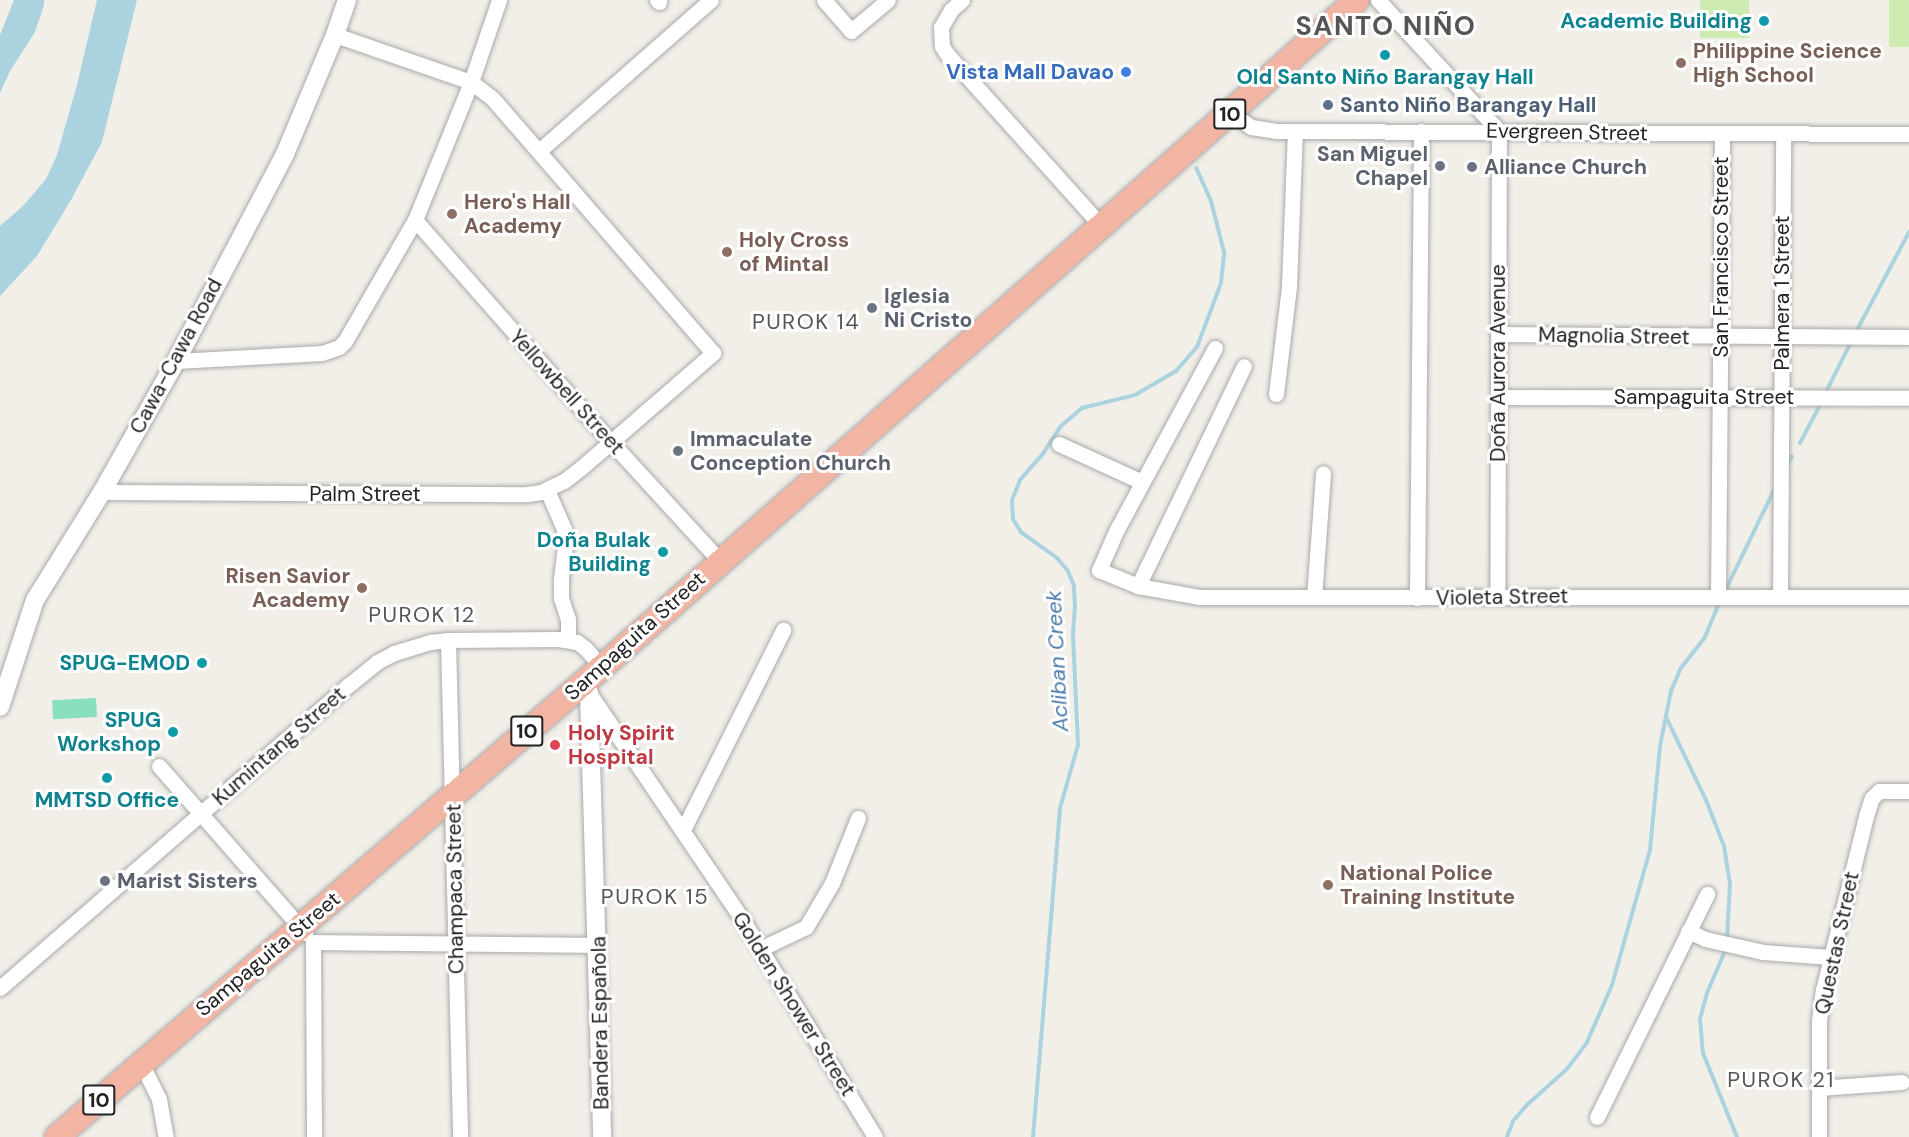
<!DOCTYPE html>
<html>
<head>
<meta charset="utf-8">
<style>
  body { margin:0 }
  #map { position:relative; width:1909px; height:1137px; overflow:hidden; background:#f2efe9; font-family:"DM Sans",sans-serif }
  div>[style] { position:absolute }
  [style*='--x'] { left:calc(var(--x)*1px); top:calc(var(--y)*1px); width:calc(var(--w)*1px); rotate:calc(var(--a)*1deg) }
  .grass>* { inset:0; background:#cdebb0; transform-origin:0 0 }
  .pitch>* { inset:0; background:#88e0be; transform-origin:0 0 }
  .water>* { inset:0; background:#aad3df }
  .stream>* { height:4px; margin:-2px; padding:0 2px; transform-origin:2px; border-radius:2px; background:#aad3df }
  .roads { filter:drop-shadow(0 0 2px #a9a9a9) drop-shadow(0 0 2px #a9a9a9) }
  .minor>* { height:15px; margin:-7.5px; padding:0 7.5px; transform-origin:7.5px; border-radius:7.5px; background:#fff }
  .tertiary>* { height:18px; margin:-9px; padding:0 9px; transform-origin:9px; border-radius:9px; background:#fff }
  .trunk>* { height:24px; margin:-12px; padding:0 12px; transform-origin:12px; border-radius:12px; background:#f2b4a3 }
  .dots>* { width:16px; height:16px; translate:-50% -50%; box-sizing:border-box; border:3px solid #fff; border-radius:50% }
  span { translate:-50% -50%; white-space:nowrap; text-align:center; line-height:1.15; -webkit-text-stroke:6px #fff; paint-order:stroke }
  .shield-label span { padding:2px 4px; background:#fff; border:2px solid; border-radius:4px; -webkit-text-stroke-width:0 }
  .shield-label { font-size:20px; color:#222; font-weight:700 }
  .culture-label { font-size:21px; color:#0d838f; font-weight:700 }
  .right { translate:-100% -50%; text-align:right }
  .education-label { font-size:21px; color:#785e54; font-weight:700 }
  .left { translate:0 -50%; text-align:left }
  .shop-label { font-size:21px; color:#366cbe; font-weight:700 }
  .service-label { font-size:21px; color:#4e5e75; font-weight:700 }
  .street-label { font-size:21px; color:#222 }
  .worship-label { font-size:21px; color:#5b616d; font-weight:700 }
  .health-label { font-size:21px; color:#be3a42; font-weight:700 }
  .neighbourhood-label { font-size:22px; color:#555; letter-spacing:1.5px }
  .water-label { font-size:22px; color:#4a7aab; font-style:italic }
  .district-label { font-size:27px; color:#555; font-weight:700; letter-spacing:1.5px }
</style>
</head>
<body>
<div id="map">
  <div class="grass">
    <div style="left:1700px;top:0;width:49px;height:38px"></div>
    <div style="left:1889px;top:0;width:20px;height:47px"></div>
  </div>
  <div class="pitch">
    <div style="left:96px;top:698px;width:19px;height:44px;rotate:87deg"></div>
  </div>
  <div class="water">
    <div style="clip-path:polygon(14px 0,44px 0,44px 5px,35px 32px,10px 71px,0 93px,0 35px)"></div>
    <div style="clip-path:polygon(97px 0,137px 0,102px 142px,71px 200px,37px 256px,0 296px,0 226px,23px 206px,46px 179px,57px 155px,77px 85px)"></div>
  </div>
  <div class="stream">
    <div style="--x:1857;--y:330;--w:111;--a:-62"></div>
    <div style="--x:1827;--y:390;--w:51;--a:-63.4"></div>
    <div style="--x:1800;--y:443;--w:43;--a:-62.2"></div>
    <div style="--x:1786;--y:468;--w:13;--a:-63"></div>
    <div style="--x:1726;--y:589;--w:110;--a:-64.1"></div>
    <div style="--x:1666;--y:717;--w:92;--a:64.3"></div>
    <div style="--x:1706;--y:800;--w:49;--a:68.6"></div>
    <div style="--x:1724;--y:846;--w:38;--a:81"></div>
    <div style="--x:1730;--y:884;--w:55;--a:93.1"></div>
    <div style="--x:1725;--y:951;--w:46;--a:113.2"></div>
    <div style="--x:1707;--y:993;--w:28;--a:105"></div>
    <div style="--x:1700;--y:1020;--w:33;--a:85"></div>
    <div style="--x:1703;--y:1053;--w:91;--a:68"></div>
    <div style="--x:1033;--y:1137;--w:330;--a:-85.3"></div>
    <div style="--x:1060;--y:808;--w:66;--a:-74.1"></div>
    <div style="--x:1078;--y:745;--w:111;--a:-92.6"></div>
    <div style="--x:1073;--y:634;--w:27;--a:-86"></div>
    <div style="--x:1075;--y:607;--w:21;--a:-93"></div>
    <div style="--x:1074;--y:586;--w:16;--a:-112"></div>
    <div style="--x:1068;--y:571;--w:17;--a:-130"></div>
    <div style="--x:1057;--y:558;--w:44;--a:-144.2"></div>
    <div style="--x:1021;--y:532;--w:15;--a:-122"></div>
    <div style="--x:1013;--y:519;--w:19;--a:-93"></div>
    <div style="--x:1012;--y:500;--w:22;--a:-68"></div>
    <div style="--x:1020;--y:480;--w:37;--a:-49"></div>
    <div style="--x:1044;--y:452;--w:30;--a:-57"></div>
    <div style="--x:1060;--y:427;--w:29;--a:-41"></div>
    <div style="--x:1082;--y:408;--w:55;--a:-13.8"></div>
    <div style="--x:1135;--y:395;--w:48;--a:-30.3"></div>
    <div style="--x:1176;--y:371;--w:32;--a:-49"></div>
    <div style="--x:1197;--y:347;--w:68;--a:-69.4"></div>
    <div style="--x:1221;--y:283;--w:31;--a:-84"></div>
    <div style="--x:1224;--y:252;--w:53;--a:-104.3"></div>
    <div style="--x:1211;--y:201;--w:36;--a:-114"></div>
    <div style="--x:1507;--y:1137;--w:17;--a:-69"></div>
    <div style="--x:1513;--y:1121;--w:23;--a:-49"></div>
    <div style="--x:1528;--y:1104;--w:52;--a:-41.9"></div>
    <div style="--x:1567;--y:1069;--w:34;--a:-53"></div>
    <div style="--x:1587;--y:1042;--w:62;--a:-66.3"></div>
    <div style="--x:1612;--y:985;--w:140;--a:-74.3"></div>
    <div style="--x:1650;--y:850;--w:104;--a:-84.5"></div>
    <div style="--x:1660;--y:746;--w:56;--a:-78.7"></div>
    <div style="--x:1671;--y:691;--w:25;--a:-67"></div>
    <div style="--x:1681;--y:668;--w:37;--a:-52"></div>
    <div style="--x:1704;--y:639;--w:41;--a:-67.2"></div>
  </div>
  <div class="roads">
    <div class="minor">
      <div style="--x:657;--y:0;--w:3;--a:45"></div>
      <div style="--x:824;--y:0;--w:41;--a:48.9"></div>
      <div style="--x:851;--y:31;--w:48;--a:-40"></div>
      <div style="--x:962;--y:0;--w:15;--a:138"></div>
      <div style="--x:951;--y:10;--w:20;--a:120"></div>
      <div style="--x:941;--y:27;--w:19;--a:87"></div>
      <div style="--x:942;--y:46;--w:9;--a:58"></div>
      <div style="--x:947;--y:54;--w:232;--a:48.1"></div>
      <div style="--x:1378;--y:0;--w:178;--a:47.3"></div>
      <div style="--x:1499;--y:131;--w:464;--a:90.2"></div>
      <div style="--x:1231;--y:113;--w:24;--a:35"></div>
      <div style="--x:1251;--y:127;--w:25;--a:9"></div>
      <div style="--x:1276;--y:131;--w:633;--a:0.27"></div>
      <div style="--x:539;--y:151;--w:229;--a:-41.3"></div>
      <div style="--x:415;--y:220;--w:295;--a:48.6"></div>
      <div style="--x:610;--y:441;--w:163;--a:47.5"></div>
      <div style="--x:1498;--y:334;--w:411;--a:0.4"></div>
      <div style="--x:1215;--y:348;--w:206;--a:118.4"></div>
      <div style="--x:1117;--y:529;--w:45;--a:113.7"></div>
      <div style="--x:1099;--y:570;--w:42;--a:22.3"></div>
      <div style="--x:1138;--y:586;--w:62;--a:10.2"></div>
      <div style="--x:1199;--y:597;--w:710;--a:0"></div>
      <div style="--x:176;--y:361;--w:146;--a:-3.1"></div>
      <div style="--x:322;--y:353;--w:18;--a:-19"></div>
      <div style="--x:339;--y:347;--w:8;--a:-45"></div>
      <div style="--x:345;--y:341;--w:140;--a:-60"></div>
      <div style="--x:415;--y:220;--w:149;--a:-67.9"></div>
      <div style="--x:471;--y:82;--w:87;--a:-71.1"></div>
      <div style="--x:1276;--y:394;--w:109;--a:-83.1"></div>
      <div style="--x:1289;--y:286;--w:154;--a:-87.8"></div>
      <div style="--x:1498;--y:397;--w:411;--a:0.1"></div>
      <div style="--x:1059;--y:444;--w:91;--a:24.6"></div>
      <div style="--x:547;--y:490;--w:43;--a:66.4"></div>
      <div style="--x:564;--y:529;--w:17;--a:87"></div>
      <div style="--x:565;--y:546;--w:35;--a:97"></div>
      <div style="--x:561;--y:581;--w:17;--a:90"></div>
      <div style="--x:561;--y:598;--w:22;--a:72"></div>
      <div style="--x:568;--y:619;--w:21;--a:90"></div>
      <div style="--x:102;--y:492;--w:425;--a:0.3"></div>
      <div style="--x:527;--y:494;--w:14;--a:-8"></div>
      <div style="--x:541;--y:492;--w:25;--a:-26"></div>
      <div style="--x:564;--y:481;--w:23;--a:-38"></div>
      <div style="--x:582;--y:467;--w:174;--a:-41"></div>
      <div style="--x:713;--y:353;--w:337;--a:-130.9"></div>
      <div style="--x:492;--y:98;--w:26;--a:-143"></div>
      <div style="--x:471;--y:82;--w:144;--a:-160.9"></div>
      <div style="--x:1138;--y:586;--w:244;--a:-64.3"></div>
      <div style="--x:1718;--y:596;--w:462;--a:-89.5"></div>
      <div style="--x:1780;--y:596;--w:462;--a:-89.6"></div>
      <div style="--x:1314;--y:597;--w:124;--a:-85.8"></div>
      <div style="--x:1417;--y:598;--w:467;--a:-89.5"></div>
      <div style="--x:448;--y:640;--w:497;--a:88.6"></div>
      <div style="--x:589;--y:693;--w:273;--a:55.9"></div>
      <div style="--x:742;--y:919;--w:255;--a:58.6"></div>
      <div style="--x:159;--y:766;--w:222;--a:48.8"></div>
      <div style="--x:683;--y:830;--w:224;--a:-63.4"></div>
      <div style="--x:1688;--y:931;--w:19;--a:25"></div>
      <div style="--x:1705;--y:939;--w:59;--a:12.6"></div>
      <div style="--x:1763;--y:952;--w:67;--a:4.3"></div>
      <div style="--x:313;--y:942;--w:285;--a:0.6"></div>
      <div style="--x:313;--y:942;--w:195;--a:89.7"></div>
      <div style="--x:760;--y:949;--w:51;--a:-25.6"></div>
      <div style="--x:806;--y:927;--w:51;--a:-59.4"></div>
      <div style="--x:832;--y:883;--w:70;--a:-68.2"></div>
      <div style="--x:0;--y:988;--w:464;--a:-41"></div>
      <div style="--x:350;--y:684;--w:35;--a:-39"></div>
      <div style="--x:377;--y:662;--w:19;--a:-28"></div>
      <div style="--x:394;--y:653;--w:39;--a:-17"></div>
      <div style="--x:431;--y:642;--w:17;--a:-7"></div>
      <div style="--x:448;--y:640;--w:110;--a:-0.5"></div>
      <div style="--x:558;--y:639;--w:19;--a:9"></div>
      <div style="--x:577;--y:642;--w:10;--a:37"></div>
      <div style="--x:585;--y:648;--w:25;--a:48"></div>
      <div style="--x:141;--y:1063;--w:40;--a:63.4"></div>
      <div style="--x:159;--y:1099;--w:39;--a:80"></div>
      <div style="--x:1819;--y:1088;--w:83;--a:-4.1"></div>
      <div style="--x:1597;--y:1117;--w:249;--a:-63.7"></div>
      <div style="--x:1819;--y:1137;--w:116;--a:-90"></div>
      <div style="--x:1819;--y:1021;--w:31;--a:-83"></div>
      <div style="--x:1823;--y:990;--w:179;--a:-76.1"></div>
      <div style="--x:1866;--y:816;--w:19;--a:-72"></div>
      <div style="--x:1872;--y:798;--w:10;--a:-45"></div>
      <div style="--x:1879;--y:791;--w:30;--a:0"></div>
    </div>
    <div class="tertiary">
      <div style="--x:583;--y:683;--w:12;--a:59"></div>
      <div style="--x:589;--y:693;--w:444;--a:88.3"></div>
      <div style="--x:0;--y:707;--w:113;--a:-71.9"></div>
      <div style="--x:35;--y:600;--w:127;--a:-58.2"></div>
      <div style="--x:102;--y:492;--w:150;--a:-60.5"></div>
      <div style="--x:176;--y:361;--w:234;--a:-62.2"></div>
      <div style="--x:285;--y:154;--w:129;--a:-67.2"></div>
      <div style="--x:335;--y:35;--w:37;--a:-71"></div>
    </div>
    <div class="trunk">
      <div style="--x:57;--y:1137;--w:720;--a:-40.77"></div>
      <div style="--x:602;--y:667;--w:1007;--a:-41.46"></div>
    </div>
  </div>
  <div class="dots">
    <div style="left:1764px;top:21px;background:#0f9aa8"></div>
    <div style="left:1385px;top:55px;background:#0f9aa8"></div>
    <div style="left:1681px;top:63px;background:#8d6e63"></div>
    <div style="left:1126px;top:72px;background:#3f7fe0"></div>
    <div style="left:1328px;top:105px;background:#5c6f8a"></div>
    <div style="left:1440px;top:166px;background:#6b7280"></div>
    <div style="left:1472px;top:167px;background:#6b7280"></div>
    <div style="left:452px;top:214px;background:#8d6e63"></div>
    <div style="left:727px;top:252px;background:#8d6e63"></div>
    <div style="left:872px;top:308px;background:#6b7280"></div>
    <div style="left:678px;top:451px;background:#6b7280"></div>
    <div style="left:663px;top:552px;background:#0f9aa8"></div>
    <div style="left:362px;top:588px;background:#8d6e63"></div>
    <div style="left:202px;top:663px;background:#0f9aa8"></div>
    <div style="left:173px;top:732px;background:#0f9aa8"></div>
    <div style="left:555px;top:745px;background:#e0444e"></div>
    <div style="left:107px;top:778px;background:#0f9aa8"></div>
    <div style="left:105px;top:881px;background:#6b7280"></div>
    <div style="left:1328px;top:885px;background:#8d6e63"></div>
  </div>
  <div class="shield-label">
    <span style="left:1230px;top:114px">10</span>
    <span style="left:527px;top:731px">10</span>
    <span style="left:99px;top:1100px">10</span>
  </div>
  <div class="culture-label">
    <span class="right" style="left:1752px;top:21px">Academic Building</span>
    <span style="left:1385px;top:77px">Old Santo Niño Barangay Hall</span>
    <span class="right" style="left:651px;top:552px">Doña Bulak<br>Building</span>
    <span class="right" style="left:190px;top:663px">SPUG-EMOD</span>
    <span class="right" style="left:161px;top:732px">SPUG<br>Workshop</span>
    <span style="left:107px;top:800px">MMTSD Office</span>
  </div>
  <div class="education-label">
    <span class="left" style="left:1693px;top:63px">Philippine Science<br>High School</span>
    <span class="left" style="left:464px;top:214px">Hero's Hall<br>Academy</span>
    <span class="left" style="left:739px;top:252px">Holy Cross<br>of Mintal</span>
    <span class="right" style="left:350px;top:588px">Risen Savior<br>Academy</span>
    <span class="left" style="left:1340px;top:885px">National Police<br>Training Institute</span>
  </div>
  <div class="shop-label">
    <span class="right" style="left:1114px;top:72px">Vista Mall Davao</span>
  </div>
  <div class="service-label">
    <span class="left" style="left:1340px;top:105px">Santo Niño Barangay Hall</span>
  </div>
  <div class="street-label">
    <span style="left:1567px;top:132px;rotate:1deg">Evergreen Street</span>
    <span style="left:1721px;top:257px;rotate:-90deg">San Francisco Street</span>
    <span style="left:1782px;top:293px;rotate:-90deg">Palmera 1 Street</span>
    <span style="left:1614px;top:336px;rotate:1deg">Magnolia Street</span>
    <span style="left:176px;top:356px;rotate:-62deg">Cawa-Cawa Road</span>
    <span style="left:1498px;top:363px;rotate:-90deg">Doña Aurora Avenue</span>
    <span style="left:567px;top:392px;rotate:48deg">Yellowbell Street</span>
    <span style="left:1704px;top:397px">Sampaguita Street</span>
    <span style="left:365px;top:494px">Palm Street</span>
    <span style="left:1502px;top:597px;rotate:-1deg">Violeta Street</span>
    <span style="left:635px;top:636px;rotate:-42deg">Sampaguita Street</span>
    <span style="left:279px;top:746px;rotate:-41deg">Kumintang Street</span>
    <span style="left:455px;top:889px;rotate:-91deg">Champaca Street</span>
    <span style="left:1837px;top:943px;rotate:-78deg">Questas Street</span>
    <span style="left:268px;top:954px;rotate:-40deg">Sampaguita Street</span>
    <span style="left:794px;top:1004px;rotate:58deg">Golden Shower Street</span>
    <span style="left:600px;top:1023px;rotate:-91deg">Bandera Española</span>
  </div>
  <div class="worship-label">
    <span class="right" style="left:1428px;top:166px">San Miguel<br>Chapel</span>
    <span class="left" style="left:1484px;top:167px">Alliance Church</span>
    <span class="left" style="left:884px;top:308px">Iglesia<br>Ni Cristo</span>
    <span class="left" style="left:690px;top:451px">Immaculate<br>Conception Church</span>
    <span class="left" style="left:117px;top:881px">Marist Sisters</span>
  </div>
  <div class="health-label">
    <span class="left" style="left:568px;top:745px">Holy Spirit<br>Hospital</span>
  </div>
  <div class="neighbourhood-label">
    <span style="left:806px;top:322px">PUROK 14</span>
    <span style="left:422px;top:615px">PUROK 12</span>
    <span style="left:655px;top:897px">PUROK 15</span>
    <span style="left:1781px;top:1080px">PUROK 21</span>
  </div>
  <div class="water-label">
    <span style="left:1057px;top:661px;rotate:-93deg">Acliban Creek</span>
  </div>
  <div class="district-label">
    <span style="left:1386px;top:26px">SANTO NIÑO</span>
  </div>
</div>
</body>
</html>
